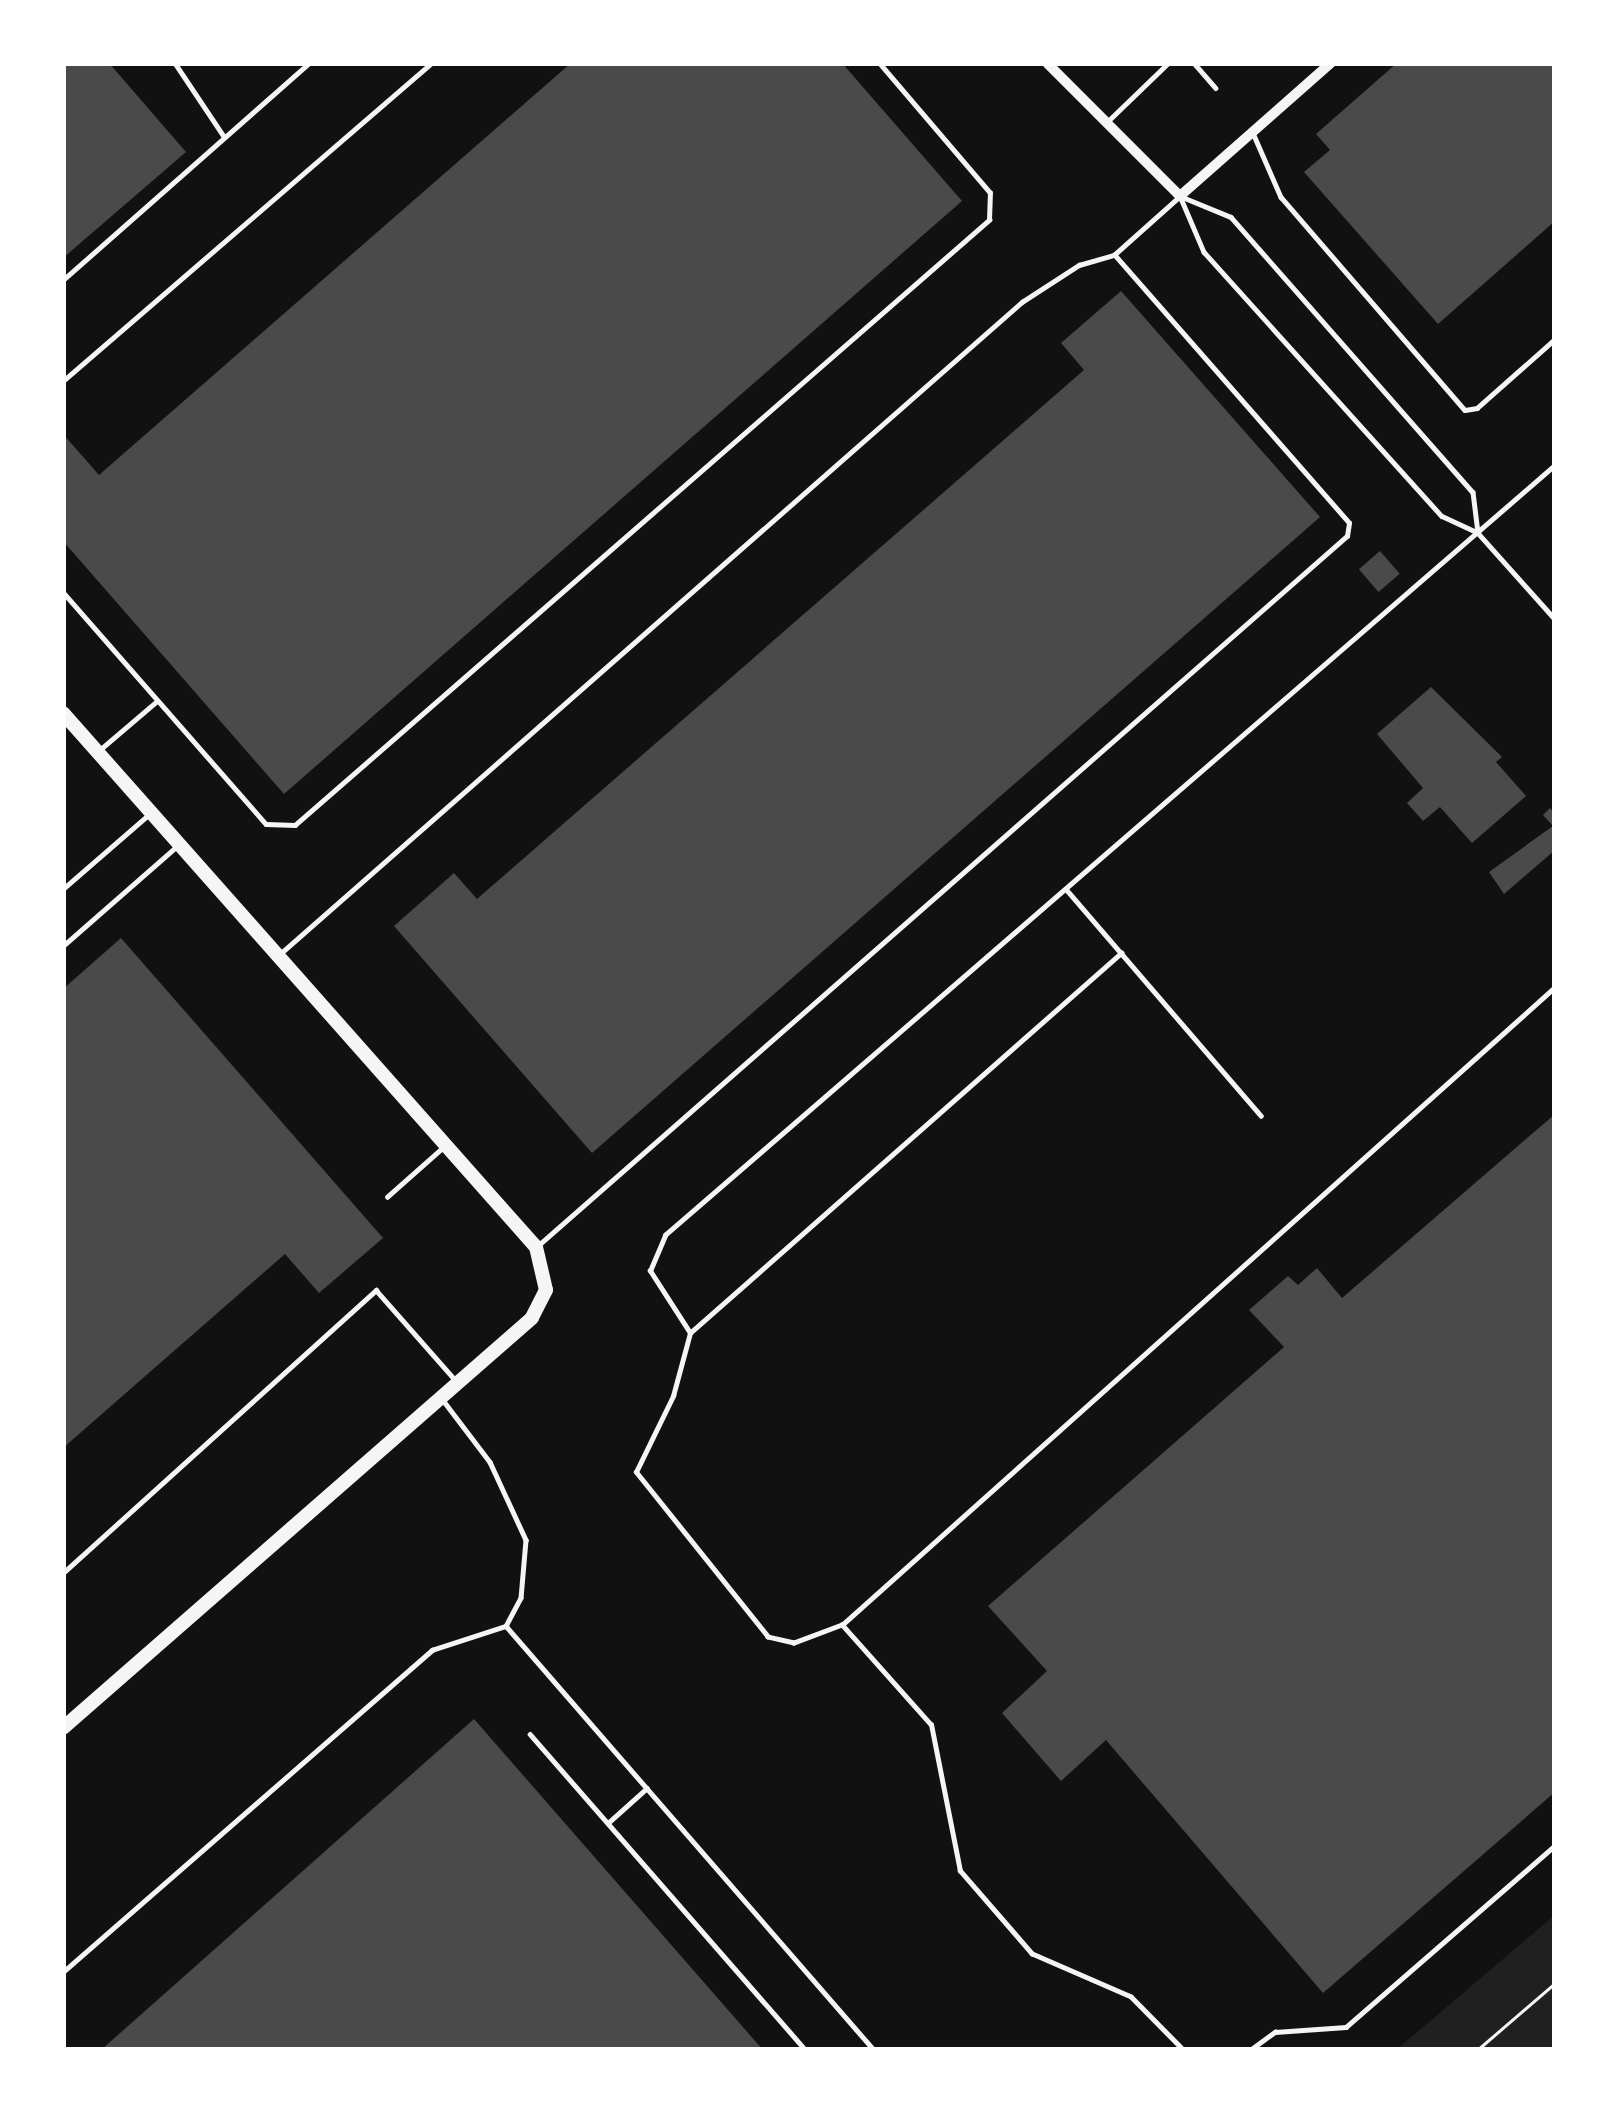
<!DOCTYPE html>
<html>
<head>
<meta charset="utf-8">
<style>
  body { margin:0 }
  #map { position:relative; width:1618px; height:2113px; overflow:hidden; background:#111; font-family:"Exo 2",sans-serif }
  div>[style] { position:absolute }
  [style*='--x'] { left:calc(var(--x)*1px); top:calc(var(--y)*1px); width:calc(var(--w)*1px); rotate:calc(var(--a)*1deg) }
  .green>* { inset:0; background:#202020 }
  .building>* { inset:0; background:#4a4a4a; transform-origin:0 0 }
  .path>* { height:3px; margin:-1.5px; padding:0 1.5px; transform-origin:1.5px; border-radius:1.5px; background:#f5f5f5 }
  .service>* { height:4.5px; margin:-2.25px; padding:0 2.25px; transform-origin:2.25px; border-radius:2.25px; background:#f5f5f5 }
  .minor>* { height:10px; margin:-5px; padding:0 5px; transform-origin:5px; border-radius:5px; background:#f5f5f5 }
  .tertiary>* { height:14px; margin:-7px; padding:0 7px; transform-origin:7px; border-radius:7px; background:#f5f5f5 }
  span { translate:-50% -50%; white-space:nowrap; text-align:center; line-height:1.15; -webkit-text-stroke:9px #fff; paint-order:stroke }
  .frame { position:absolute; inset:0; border:66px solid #fff; pointer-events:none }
</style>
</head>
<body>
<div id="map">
  <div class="green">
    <div style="clip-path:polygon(1555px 1915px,1555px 2050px,1396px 2050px)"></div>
  </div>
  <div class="building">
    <div style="clip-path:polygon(63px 63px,109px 63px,186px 152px,63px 258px)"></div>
    <div style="clip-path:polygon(571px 63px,842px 63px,962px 201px,284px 794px,63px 541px,63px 434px,99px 475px)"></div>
    <div style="clip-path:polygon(1397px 63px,1555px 63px,1555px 221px,1438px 324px,1304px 172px,1330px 150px,1316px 134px)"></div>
    <div style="clip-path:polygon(1121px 291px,1320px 517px,592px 1153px,394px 926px,454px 873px,477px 899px,1084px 370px,1061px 343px)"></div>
    <div style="left:1380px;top:551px;width:30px;height:28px;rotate:49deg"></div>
    <div style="clip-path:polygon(1431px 687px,1502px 757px,1496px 762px,1526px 796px,1472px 843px,1440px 807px,1423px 821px,1407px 803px,1423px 788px,1377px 734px)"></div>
    <div style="clip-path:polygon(1550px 808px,1555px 814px,1555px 850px,1504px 894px,1489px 872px,1553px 826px,1543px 815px)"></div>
    <div style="clip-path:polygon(121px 938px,383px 1238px,319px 1293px,285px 1254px,63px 1448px,63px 989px)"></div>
    <div style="clip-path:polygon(1555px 1114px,1555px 1792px,1323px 1993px,1106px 1740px,1061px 1781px,1002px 1713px,1047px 1671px,988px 1606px,1284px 1347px,1249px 1310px,1288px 1276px,1298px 1285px,1317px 1268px,1342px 1298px)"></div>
    <div style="clip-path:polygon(474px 1719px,763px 2050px,101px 2050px)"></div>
  </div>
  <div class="path">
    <div style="--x:1477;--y:2050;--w:103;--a:-40.7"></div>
  </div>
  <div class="service">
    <div style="--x:175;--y:63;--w:87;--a:56.3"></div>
    <div style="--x:1194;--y:63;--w:33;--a:49"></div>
    <div style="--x:1108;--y:121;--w:83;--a:-44"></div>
    <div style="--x:1253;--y:133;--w:70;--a:66.4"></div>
    <div style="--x:1281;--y:197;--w:281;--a:49.2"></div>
    <div style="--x:1465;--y:410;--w:12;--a:-9"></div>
    <div style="--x:1477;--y:408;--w:104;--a:-41.5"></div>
    <div style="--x:1180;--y:196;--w:61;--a:66.8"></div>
    <div style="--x:1204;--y:252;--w:355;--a:48"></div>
    <div style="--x:1442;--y:516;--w:40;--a:25"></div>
    <div style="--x:1478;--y:533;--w:115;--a:48.2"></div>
    <div style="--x:1180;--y:196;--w:55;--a:22.4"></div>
    <div style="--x:1231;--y:217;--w:366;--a:48.7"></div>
    <div style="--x:1473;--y:492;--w:41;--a:83"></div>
    <div style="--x:63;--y:280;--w:328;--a:-41.4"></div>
    <div style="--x:63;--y:381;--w:486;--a:-40.8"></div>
    <div style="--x:63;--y:592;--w:308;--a:48.8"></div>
    <div style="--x:266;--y:824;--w:29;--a:2"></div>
    <div style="--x:295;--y:825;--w:921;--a:-41.08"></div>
    <div style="--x:989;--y:220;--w:27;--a:-88"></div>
    <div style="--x:990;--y:193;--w:171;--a:-130.5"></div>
    <div style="--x:102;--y:748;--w:72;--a:-40.5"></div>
    <div style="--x:63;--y:889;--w:111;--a:-41"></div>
    <div style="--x:1066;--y:889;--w:299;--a:49.3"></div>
    <div style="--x:63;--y:946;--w:149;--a:-41.2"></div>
    <div style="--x:280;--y:954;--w:988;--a:-41.31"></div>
    <div style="--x:1022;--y:302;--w:68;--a:-33"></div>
    <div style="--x:1079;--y:265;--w:36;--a:-16"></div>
    <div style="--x:387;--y:1197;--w:72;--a:-41.6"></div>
    <div style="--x:541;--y:1243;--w:1072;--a:-41.26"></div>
    <div style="--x:1347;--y:536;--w:13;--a:-81"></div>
    <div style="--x:1349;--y:523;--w:356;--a:-131.2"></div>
    <div style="--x:1114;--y:255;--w:89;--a:-41.8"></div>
    <div style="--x:690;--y:1333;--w:575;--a:-41.4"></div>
    <div style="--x:443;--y:1400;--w:78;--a:52.8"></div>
    <div style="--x:490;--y:1462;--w:86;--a:65.2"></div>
    <div style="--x:526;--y:1540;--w:58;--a:94.9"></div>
    <div style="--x:521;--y:1598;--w:32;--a:118"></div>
    <div style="--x:506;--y:1626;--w:561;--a:49.04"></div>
    <div style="--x:63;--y:1573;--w:422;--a:-42.1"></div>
    <div style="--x:376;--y:1290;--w:123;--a:48.6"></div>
    <div style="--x:842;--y:1625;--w:51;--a:159.4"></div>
    <div style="--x:794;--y:1643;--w:27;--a:-167"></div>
    <div style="--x:768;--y:1637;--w:211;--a:-128.7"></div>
    <div style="--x:636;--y:1472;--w:85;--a:-64"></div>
    <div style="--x:673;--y:1396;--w:65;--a:-74.9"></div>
    <div style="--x:690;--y:1333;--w:74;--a:-122.8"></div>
    <div style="--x:650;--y:1271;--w:39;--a:-67"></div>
    <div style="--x:665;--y:1235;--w:1177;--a:-40.87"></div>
    <div style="--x:530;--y:1734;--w:420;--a:48.9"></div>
    <div style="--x:608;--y:1823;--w:52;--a:-41.9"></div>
    <div style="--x:63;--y:1972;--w:490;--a:-41.1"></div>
    <div style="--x:432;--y:1650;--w:78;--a:-18"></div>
    <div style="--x:1183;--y:2050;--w:74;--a:-134.5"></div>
    <div style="--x:1131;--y:1997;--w:108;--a:-156.5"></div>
    <div style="--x:1032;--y:1954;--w:110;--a:-130.9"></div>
    <div style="--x:960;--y:1871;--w:149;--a:-101.2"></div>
    <div style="--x:931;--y:1725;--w:134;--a:-131.7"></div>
    <div style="--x:842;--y:1625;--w:957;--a:-41.82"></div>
    <div style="--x:1250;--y:2050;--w:31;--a:-36"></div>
    <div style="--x:1275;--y:2032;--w:71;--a:-4"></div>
    <div style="--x:1346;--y:2027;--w:277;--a:-41"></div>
  </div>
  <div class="minor">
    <div style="--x:1047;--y:63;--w:188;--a:45"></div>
    <div style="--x:1180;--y:196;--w:201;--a:-41.4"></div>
  </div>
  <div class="tertiary">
    <div style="--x:63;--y:713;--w:713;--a:48.47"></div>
    <div style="--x:536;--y:1247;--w:44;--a:76.9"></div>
    <div style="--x:546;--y:1290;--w:31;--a:117"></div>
    <div style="--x:532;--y:1318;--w:623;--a:138.84"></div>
  </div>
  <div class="frame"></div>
</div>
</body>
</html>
